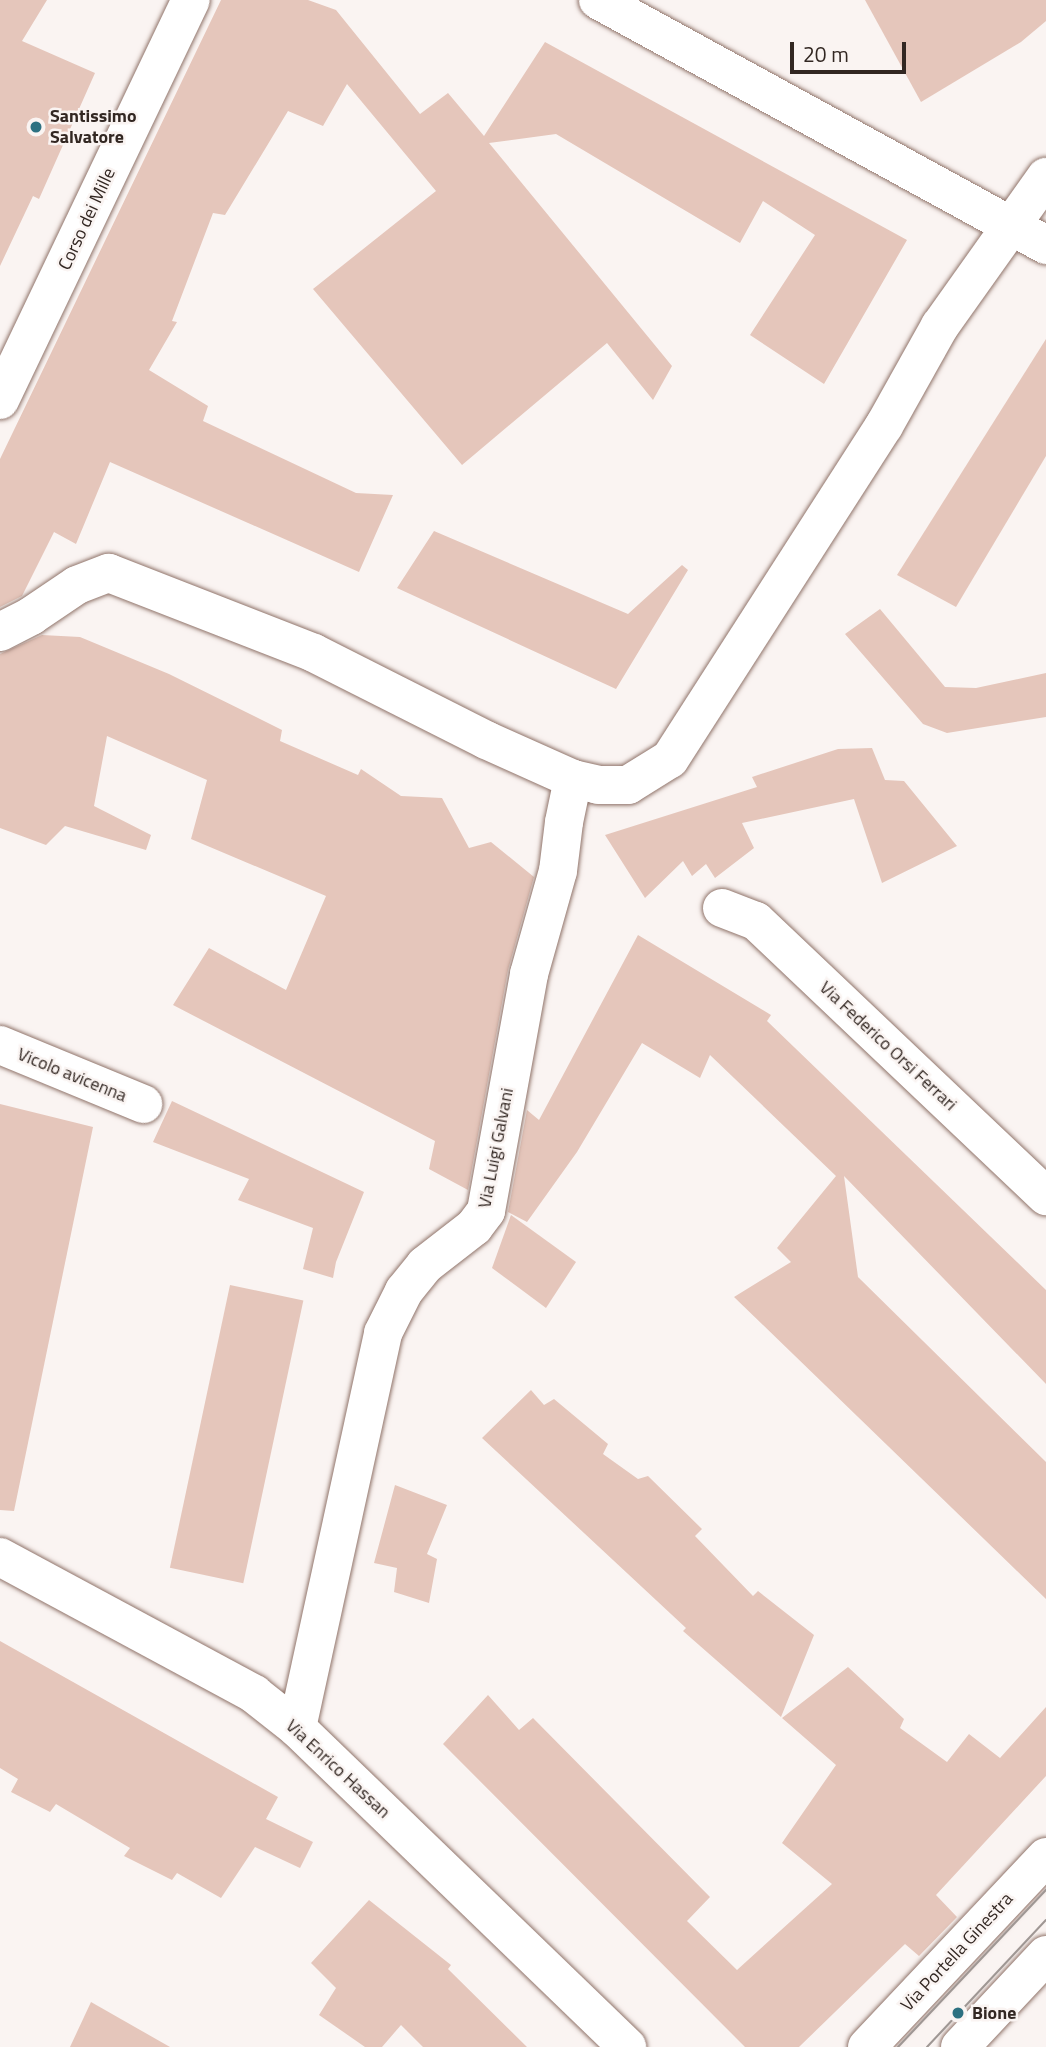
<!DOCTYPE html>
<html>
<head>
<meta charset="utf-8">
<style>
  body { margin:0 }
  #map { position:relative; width:1046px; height:2047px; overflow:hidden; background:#faf4f2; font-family:"Titillium Web",sans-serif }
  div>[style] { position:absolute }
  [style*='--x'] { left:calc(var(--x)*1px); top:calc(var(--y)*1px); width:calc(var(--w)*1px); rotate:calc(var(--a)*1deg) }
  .building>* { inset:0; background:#e5c6bb; transform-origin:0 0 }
  .roads { filter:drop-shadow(0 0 2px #90746a) drop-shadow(0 0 2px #90746a) }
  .minor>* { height:38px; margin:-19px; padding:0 19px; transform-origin:19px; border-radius:19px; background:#fff }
  .tram>* { height:2px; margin:-1px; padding:0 1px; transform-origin:1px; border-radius:1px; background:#9f9794 }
  .dots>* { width:19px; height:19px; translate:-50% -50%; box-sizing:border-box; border:4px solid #faf4f2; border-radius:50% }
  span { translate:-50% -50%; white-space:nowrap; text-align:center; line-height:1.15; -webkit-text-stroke:5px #faf4f2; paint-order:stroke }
  .poi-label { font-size:18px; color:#322722; font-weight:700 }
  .left { translate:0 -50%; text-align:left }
  .street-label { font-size:18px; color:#322722 }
  .scale { position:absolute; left:790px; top:42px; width:116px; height:32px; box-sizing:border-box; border:4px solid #322722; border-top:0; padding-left:9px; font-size:21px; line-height:24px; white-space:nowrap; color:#322722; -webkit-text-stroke:5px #faf4f2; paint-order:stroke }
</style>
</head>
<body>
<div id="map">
  <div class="building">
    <div style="clip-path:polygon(0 0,47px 0,22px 41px,95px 73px,39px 199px,33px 196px,0 266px)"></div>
    <div style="clip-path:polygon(221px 0,308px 0,336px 10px,420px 114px,448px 93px,484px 136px,545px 42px,907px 240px,824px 384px,750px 335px,815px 235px,763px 201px,740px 243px,556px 134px,489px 143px,672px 366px,653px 400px,607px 343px,462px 465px,313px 289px,436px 191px,347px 84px,323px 126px,288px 111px,225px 215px,213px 213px,172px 321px,177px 322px,149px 370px,208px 406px,203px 421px,356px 493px,393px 495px,359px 572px,110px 462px,76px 544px,54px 532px,22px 596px,0 607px,0 459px)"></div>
    <div style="clip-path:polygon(865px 0,1046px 0,1046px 21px,1021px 42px,921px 102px)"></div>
    <div style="clip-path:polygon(1046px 339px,1046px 456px,956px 607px,897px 575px)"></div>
    <div style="clip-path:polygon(434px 531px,628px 614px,682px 565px,688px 570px,616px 689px,397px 588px)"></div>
    <div style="clip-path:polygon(880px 609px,945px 687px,976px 688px,1046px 673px,1046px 717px,947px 733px,923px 724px,845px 634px)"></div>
    <div style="clip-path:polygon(42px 635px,80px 637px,169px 674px,282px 730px,280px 741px,358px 775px,361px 769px,401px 796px,442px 798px,469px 848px,491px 842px,534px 877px,508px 970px,468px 1190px,429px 1169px,435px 1141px,173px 1005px,209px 948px,286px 990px,326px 896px,191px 839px,207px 780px,107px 736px,94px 806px,151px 835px,146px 850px,65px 826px,46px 845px,0 828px,0 654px)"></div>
    <div style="clip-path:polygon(872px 748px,885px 780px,904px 781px,957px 846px,882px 883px,854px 799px,742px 823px,754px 848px,715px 878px,706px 864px,692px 876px,683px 861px,645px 898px,605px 835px,757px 787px,752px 777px,838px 749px)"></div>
    <div style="clip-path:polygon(638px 935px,771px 1015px,767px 1021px,1046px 1290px,1046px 1384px,844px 1176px,858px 1277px,1046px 1462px,1046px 1599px,734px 1297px,791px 1262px,777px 1248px,836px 1176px,710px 1055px,700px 1078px,642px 1043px,577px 1152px,527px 1222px,508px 1212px,527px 1110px,539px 1120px)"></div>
    <div style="clip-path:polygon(172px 1101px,364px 1192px,336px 1262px,333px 1278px,303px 1269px,313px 1228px,238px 1200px,249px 1179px,153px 1142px)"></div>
    <div style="clip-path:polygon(0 1104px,93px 1127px,14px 1511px,0 1510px)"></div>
    <div style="clip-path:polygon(511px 1215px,576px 1262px,546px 1308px,492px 1268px)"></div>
    <div style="left:230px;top:1285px;width:75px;height:289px;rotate:12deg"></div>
    <div style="clip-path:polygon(531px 1390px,544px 1405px,554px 1399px,608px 1444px,603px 1454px,638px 1479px,648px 1476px,702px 1529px,695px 1536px,753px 1596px,758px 1591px,814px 1635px,781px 1717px,683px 1631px,686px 1628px,482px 1438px)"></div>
    <div style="clip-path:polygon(395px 1485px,447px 1505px,427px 1554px,437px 1559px,429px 1603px,394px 1592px,397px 1568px,374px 1563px)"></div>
    <div style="clip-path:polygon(0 1641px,278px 1797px,266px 1819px,313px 1842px,300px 1868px,255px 1847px,221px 1898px,177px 1873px,172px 1880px,124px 1856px,130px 1848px,56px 1804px,50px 1812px,11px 1792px,18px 1779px,0 1768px)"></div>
    <div style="clip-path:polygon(848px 1667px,904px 1719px,900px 1728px,947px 1762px,969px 1734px,1000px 1758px,1046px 1707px,1046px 1776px,936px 1895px,957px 1917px,919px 1956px,905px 1944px,799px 2047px,745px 2047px,443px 1744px,488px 1695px,519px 1730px,533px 1718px,710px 1897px,687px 1921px,737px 1970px,832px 1884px,782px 1843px,836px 1765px,782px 1718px)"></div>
    <div style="clip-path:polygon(369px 1900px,451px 1965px,448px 1969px,527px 2047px,423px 2047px,401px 2025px,382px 2047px,365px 2047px,319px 2015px,336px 1988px,311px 1963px)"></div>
    <div style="clip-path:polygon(91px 2002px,170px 2047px,70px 2047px)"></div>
  </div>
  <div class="roads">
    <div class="minor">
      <div style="--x:598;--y:0;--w:511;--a:28.67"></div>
      <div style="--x:0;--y:400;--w:443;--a:-64.5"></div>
      <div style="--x:0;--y:632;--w:35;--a:-27"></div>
      <div style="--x:31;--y:616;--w:55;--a:-34"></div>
      <div style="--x:77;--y:585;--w:34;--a:-21"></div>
      <div style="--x:109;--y:573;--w:220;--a:21.3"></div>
      <div style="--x:314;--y:653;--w:193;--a:26.8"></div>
      <div style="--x:486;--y:740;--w:95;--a:24.1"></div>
      <div style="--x:573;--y:779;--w:26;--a:13"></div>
      <div style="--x:598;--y:785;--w:30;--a:0"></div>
      <div style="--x:628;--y:785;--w:49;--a:-31.8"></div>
      <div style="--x:670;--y:759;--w:396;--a:-57.3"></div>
      <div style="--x:884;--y:426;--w:115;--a:-60.8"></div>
      <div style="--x:940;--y:326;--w:183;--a:-54.6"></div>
      <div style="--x:722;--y:908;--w:36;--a:21"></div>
      <div style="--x:756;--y:921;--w:400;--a:43.5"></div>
      <div style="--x:0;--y:1045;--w:155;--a:22.4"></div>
      <div style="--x:0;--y:1557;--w:289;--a:28.3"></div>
      <div style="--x:254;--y:1694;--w:55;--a:38.3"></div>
      <div style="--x:297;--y:1728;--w:459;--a:44"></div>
      <div style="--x:297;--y:1728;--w:404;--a:-77.7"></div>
      <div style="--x:383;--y:1333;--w:47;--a:-63.4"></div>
      <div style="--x:404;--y:1291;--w:33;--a:-51"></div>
      <div style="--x:425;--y:1265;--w:62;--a:-37.8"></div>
      <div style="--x:474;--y:1227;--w:20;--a:-53"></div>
      <div style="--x:486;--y:1211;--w:241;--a:-79.7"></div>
      <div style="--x:529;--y:974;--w:107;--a:-74.3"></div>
      <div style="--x:558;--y:871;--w:49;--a:-83"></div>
      <div style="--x:564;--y:822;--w:44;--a:-78.2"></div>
      <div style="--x:867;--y:2047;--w:261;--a:-46.7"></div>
      <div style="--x:960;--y:2047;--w:126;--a:-46.9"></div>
    </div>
  </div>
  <div class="tram">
    <div style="--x:898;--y:2047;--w:216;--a:-46.7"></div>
    <div style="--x:927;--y:2047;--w:174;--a:-46.9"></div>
  </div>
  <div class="dots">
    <div style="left:36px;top:127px;background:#2d7181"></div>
    <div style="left:958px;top:2013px;background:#2d7181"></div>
  </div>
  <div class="poi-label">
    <span class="left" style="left:50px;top:127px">Santissimo<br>Salvatore</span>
    <span class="left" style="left:972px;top:2013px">Bione</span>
  </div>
  <div class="street-label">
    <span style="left:87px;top:219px;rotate:-65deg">Corso dei Mille</span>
    <span style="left:888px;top:1046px;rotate:43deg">Via Federico Orsi Ferrari</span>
    <span style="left:72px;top:1075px;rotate:22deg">Vicolo avicenna</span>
    <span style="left:496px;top:1148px;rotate:-79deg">Via Luigi Galvani</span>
    <span style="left:338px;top:1769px;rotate:43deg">Via Enrico Hassan</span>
    <span style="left:957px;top:1952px;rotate:-47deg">Via Portella Ginestra</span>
  </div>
  <div class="scale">20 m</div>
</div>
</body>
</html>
